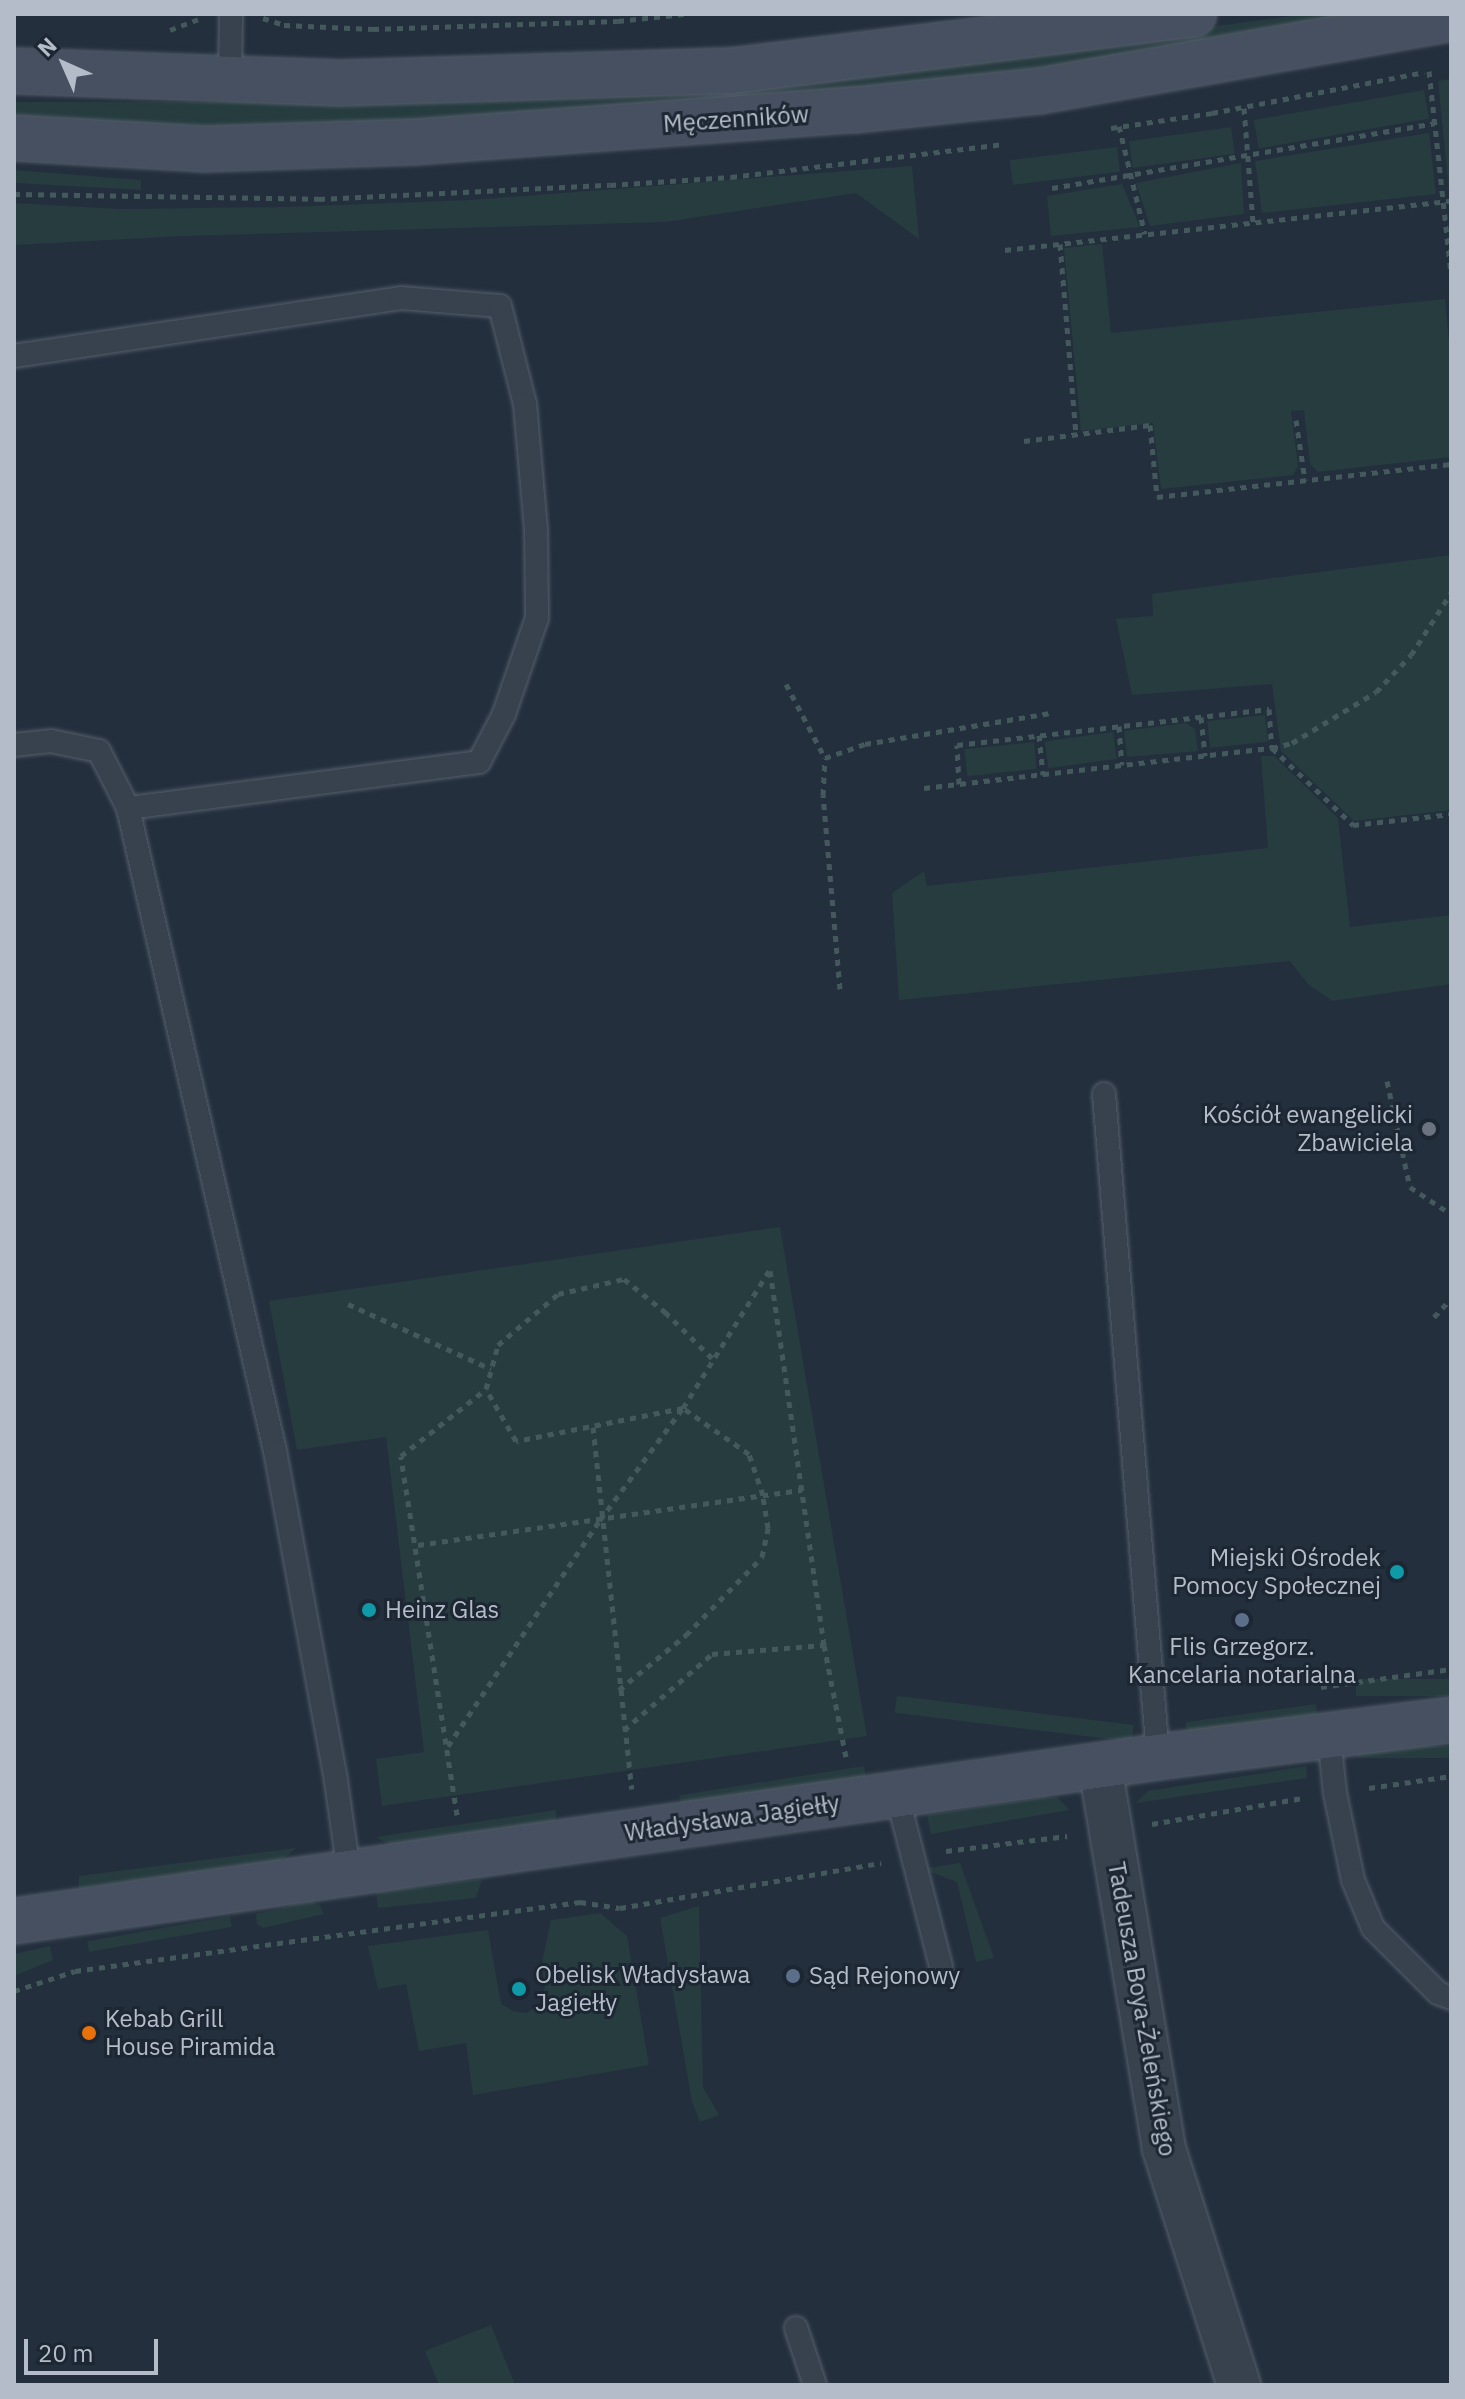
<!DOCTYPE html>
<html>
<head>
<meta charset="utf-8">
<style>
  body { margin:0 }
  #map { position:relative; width:1465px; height:2399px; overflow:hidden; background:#242f3e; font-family:"IBM Plex Sans",sans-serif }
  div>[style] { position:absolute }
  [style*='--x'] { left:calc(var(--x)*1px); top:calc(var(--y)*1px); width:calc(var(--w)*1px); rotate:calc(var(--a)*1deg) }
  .green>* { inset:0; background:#263c3f; transform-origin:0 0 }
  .path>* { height:5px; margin-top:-2.5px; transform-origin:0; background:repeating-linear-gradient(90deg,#44595c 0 6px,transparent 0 12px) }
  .roads { filter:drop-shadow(0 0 2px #565f6c) drop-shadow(0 0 2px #565f6c) }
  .lane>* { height:22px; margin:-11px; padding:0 11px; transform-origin:11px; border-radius:11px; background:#38414e }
  .street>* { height:42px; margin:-21px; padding:0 21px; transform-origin:21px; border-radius:21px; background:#38414e }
  .secondary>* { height:44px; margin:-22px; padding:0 22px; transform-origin:22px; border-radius:22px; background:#465061 }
  .dots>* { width:22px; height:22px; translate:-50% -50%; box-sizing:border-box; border:4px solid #1d2633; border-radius:50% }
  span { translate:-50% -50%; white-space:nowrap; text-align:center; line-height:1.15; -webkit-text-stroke:6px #1d2633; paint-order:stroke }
  .street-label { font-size:24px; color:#b4bcc9 }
  .poi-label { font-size:24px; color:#b4bcc9 }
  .right { translate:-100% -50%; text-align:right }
  .left { translate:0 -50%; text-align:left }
  .frame { position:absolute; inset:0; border:16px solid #b4bcc9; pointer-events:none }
  .north { position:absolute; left:24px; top:24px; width:80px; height:80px; -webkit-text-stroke:6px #1d2633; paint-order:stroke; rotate:315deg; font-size:22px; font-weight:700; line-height:32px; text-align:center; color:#b4bcc9 }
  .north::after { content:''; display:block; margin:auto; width:28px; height:36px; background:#b4bcc9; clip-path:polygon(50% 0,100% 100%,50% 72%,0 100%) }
  .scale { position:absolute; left:24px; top:2339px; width:134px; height:36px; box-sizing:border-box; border:4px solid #b4bcc9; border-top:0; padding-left:10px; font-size:24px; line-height:28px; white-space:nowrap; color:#b4bcc9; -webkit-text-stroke:6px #1d2633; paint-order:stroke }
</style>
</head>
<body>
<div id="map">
  <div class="green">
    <div style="clip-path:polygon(1306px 14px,1389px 14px,1137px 60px,800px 102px,253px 132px,14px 119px,14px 102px,303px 102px,769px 86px)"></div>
    <div style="clip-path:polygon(1451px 79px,1451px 192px,1449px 192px,1438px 81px)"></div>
    <div style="left:1424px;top:90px;width:29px;height:173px;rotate:80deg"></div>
    <div style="left:1231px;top:127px;width:27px;height:103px;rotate:82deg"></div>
    <div style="clip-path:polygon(1429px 133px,1436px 194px,1262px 213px,1255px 161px)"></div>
    <div style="left:1117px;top:147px;width:25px;height:108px;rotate:83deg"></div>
    <div style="clip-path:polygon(1241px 163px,1244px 214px,1150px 226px,1136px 183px)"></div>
    <div style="clip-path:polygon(912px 166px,919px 239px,856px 193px,665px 222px,183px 236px,14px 245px,14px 203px,120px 209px,285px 207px,471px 200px)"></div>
    <div style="clip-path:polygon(14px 170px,141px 180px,141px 190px,14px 183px)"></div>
    <div style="clip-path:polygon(1122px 184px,1140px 227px,1051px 236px,1047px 196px)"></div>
    <div style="clip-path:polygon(1102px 244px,1111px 333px,1445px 299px,1451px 361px,1451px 457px,1318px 472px,1310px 464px,1304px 410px,1291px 411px,1298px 466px,1293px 475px,1161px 489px,1153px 423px,1081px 431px,1064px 248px)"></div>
    <div style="clip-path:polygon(1451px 555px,1451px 810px,1354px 821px,1281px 751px,1272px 684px,1132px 695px,1116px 619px,1153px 616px,1152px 594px)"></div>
    <div style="left:1265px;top:715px;width:27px;height:58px;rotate:84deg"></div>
    <div style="clip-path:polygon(1186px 723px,1195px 729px,1198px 751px,1127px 757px,1124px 731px)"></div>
    <div style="left:1113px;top:732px;width:27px;height:69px;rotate:82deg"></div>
    <div style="left:1034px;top:742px;width:27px;height:70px;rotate:84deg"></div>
    <div style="clip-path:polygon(1261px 756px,1274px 756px,1338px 818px,1350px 927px,1451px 915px,1451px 984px,1332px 1001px,1308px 984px,1290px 961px,899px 1000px,892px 893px,924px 871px,927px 886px,1268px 848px)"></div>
    <div style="clip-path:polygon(780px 1227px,867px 1736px,382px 1806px,376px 1759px,424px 1752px,386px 1437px,297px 1450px,269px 1301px)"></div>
    <div style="left:1451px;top:1679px;width:17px;height:95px;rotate:90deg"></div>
    <div style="left:1316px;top:1704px;width:14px;height:132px;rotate:82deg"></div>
    <div style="left:1134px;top:1725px;width:17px;height:239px;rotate:97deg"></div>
    <div style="left:1451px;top:1746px;width:12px;height:94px;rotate:90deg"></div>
    <div style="left:864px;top:1766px;width:12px;height:187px;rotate:81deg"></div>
    <div style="clip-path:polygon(1306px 1766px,1307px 1778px,1136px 1803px,1148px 1791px)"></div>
    <div style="clip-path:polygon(1045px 1797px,1057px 1797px,1069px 1810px,931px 1834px,927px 1815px)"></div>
    <div style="clip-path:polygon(556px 1810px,556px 1822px,390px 1845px,376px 1837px)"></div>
    <div style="clip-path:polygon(296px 1848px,282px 1860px,79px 1889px,79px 1876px)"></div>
    <div style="clip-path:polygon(960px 1863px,994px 1958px,976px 1962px,957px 1882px,923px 1869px)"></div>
    <div style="clip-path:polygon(482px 1879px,476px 1898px,378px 1908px,376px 1892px)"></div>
    <div style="clip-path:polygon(310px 1901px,320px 1905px,324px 1914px,263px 1928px,257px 1924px,256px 1914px)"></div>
    <div style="clip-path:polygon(699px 1906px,703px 2087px,719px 2115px,700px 2122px,692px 2102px,660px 1918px)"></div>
    <div style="clip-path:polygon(600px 1913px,627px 1936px,649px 2065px,473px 2095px,466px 2043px,419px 2051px,406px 1984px,378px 1989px,368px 1946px,488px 1930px,501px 2004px,513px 2011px,527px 2013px,542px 2001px,545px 1987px,542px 1963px,551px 1920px)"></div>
    <div style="left:230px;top:1916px;width:11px;height:145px;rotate:80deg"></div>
    <div style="clip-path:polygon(50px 1946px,53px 1960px,14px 1976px,14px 1954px)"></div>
    <div style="clip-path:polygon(491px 2325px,515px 2385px,439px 2385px,425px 2351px)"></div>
  </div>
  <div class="path">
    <div style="--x:263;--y:18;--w:22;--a:18"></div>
    <div style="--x:284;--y:25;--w:89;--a:2.6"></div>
    <div style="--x:373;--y:29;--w:245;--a:-1.9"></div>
    <div style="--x:618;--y:21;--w:66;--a:-6.1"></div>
    <div style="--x:170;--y:30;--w:30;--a:-21"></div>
    <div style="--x:1429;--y:71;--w:202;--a:83.8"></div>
    <div style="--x:1244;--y:108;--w:114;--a:85.5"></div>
    <div style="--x:1119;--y:126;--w:111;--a:76.5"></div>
    <div style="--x:1111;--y:128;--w:102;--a:-8.4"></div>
    <div style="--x:1212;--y:113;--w:216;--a:-10.9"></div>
    <div style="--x:1052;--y:188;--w:388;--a:-9.6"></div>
    <div style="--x:14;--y:194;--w:305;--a:0.9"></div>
    <div style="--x:319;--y:199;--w:291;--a:-2.8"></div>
    <div style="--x:610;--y:185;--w:121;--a:-3.8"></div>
    <div style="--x:731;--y:177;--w:273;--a:-6.9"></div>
    <div style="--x:1060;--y:244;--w:192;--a:85.2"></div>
    <div style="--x:1005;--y:250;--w:449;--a:-6.3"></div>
    <div style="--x:1296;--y:420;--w:61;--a:81.5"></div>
    <div style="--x:1024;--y:441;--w:127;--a:-7.2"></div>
    <div style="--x:1150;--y:425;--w:72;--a:84.4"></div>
    <div style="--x:1157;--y:497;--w:296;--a:-6.4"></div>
    <div style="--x:786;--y:684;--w:84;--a:62.2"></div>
    <div style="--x:1201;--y:717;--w:39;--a:84"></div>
    <div style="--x:1119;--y:726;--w:39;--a:86"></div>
    <div style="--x:1039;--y:735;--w:40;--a:84.3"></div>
    <div style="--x:959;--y:784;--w:39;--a:-93"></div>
    <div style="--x:957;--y:745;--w:314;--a:-6.6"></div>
    <div style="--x:1269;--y:709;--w:39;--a:86"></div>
    <div style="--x:1272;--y:748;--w:21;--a:-14"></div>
    <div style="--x:1292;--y:743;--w:98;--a:-31.3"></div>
    <div style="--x:1376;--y:692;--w:51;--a:-46.6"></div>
    <div style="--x:1411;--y:655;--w:74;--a:-57.2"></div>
    <div style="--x:924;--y:788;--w:350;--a:-6.6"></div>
    <div style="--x:1272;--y:748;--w:112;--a:43.5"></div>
    <div style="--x:1353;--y:825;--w:99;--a:-6.4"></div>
    <div style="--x:840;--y:989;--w:195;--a:-95"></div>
    <div style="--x:823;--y:795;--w:37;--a:-87"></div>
    <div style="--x:825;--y:758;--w:42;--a:-19.3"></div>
    <div style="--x:865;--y:744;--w:188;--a:-9.5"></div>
    <div style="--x:1387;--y:1081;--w:108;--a:77.8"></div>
    <div style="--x:1410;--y:1187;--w:49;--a:33.4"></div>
    <div style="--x:348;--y:1304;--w:157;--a:24.4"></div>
    <div style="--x:1434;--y:1317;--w:25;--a:-47"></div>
    <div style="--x:593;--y:1427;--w:364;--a:83.9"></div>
    <div style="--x:418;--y:1545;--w:388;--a:-8.2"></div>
    <div style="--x:824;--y:1645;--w:114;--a:78.9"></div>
    <div style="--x:1321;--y:1687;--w:131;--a:-7.9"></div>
    <div style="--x:619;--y:1690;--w:87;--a:-39.4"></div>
    <div style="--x:686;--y:1635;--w:109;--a:-45.7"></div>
    <div style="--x:762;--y:1557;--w:30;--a:-78"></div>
    <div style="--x:768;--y:1528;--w:33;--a:-99"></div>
    <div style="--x:763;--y:1495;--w:43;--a:-108.9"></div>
    <div style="--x:749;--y:1454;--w:80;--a:-145.1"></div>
    <div style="--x:683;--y:1408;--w:170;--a:168.8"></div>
    <div style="--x:516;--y:1441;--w:60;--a:-120"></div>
    <div style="--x:486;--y:1389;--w:46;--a:-74.7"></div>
    <div style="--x:498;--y:1345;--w:79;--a:-40.4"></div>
    <div style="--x:558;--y:1294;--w:68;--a:-12.8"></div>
    <div style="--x:624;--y:1279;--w:53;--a:38.8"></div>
    <div style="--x:665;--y:1312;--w:67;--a:44.4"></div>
    <div style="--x:624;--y:1730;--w:116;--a:-40.8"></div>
    <div style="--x:712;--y:1654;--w:112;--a:-4.6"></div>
    <div style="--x:824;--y:1645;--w:378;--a:-98.2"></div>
    <div style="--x:448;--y:1746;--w:272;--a:-56.1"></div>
    <div style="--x:600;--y:1520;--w:139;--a:-53.5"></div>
    <div style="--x:683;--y:1408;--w:162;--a:-57.9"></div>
    <div style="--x:1369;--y:1788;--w:83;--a:-8.3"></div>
    <div style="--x:457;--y:1815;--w:363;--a:-98.9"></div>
    <div style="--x:401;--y:1456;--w:108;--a:-38.2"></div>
    <div style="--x:1152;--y:1824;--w:153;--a:-9.8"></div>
    <div style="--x:946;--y:1851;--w:122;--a:-7.1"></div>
    <div style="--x:14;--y:1991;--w:64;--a:-18.2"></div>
    <div style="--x:75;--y:1971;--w:510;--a:-7.78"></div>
    <div style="--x:580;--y:1902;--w:40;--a:8.5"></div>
    <div style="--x:620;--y:1908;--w:265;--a:-9.8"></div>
  </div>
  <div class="roads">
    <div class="lane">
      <div style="--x:230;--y:79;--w:65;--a:-89.1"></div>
      <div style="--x:14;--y:356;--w:391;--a:-8.5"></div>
      <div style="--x:401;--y:298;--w:99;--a:4.6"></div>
      <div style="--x:500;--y:306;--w:101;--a:75.7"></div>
      <div style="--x:525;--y:404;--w:126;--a:85"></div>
      <div style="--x:536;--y:530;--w:88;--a:89.3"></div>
      <div style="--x:537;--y:618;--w:102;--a:109"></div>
      <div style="--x:504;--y:714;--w:54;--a:117.5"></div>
      <div style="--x:479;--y:762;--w:354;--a:172.5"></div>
      <div style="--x:14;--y:745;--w:37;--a:-6"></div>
      <div style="--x:51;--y:741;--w:49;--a:11.8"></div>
      <div style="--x:99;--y:751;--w:64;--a:63"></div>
      <div style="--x:128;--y:808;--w:660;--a:77.12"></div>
      <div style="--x:275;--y:1451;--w:336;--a:79.5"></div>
      <div style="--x:336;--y:1781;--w:92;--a:81.9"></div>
      <div style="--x:1104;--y:1094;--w:665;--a:85.34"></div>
      <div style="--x:1329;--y:1736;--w:57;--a:84"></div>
      <div style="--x:1335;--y:1793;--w:89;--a:78.3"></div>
      <div style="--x:1353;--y:1880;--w:52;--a:67.4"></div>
      <div style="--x:1373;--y:1928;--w:92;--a:45"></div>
      <div style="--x:1438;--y:1993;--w:14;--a:21"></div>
      <div style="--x:897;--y:1795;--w:177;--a:75.6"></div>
      <div style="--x:796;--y:2328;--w:60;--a:71.6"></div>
    </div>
    <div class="street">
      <div style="--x:1100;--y:1766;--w:388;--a:80.5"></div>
      <div style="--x:1164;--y:2149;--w:248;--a:72.4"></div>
    </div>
    <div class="secondary">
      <div style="--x:14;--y:71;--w:327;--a:2.1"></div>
      <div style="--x:341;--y:83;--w:390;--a:-1.8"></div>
      <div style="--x:731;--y:71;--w:466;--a:-7"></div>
      <div style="--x:14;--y:138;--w:191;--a:3.3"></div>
      <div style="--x:205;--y:149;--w:210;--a:-1.9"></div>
      <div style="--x:415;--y:142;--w:440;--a:-4.2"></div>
      <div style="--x:854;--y:110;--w:186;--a:-5.9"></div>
      <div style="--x:1039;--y:91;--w:418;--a:-10"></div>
      <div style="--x:14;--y:1921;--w:1156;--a:-8.16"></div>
      <div style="--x:1158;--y:1757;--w:295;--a:-7.2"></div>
    </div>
  </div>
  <div class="dots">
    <div style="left:1429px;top:1129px;background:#6b7280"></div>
    <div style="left:1397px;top:1572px;background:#0f9aa8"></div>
    <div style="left:369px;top:1610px;background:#0f9aa8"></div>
    <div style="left:1242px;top:1620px;background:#5c6f8a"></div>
    <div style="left:793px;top:1976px;background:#5c6f8a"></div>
    <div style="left:519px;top:1989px;background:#0f9aa8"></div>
    <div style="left:89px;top:2033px;background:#e8710a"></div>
  </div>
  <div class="street-label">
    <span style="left:736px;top:119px;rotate:-4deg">Męczenników</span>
    <span style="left:732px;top:1818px;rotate:-8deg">Władysława Jagiełły</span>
    <span style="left:1142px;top:2009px;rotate:80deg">Tadeusza Boya-Żeleńskiego</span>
  </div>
  <div class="poi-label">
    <span class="right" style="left:1413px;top:1129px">Kościół ewangelicki<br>Zbawiciela</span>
    <span class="right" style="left:1381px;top:1572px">Miejski Ośrodek<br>Pomocy Społecznej</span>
    <span class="left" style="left:385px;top:1610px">Heinz Glas</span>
    <span style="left:1242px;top:1661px">Flis Grzegorz.<br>Kancelaria notarialna</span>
    <span class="left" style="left:535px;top:1989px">Obelisk Władysława<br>Jagiełły</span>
    <span class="left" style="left:809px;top:1976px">Sąd Rejonowy</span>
    <span class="left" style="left:105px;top:2033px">Kebab Grill<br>House Piramida</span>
  </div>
  <div class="frame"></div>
  <div class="north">N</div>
  <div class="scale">20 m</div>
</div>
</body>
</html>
